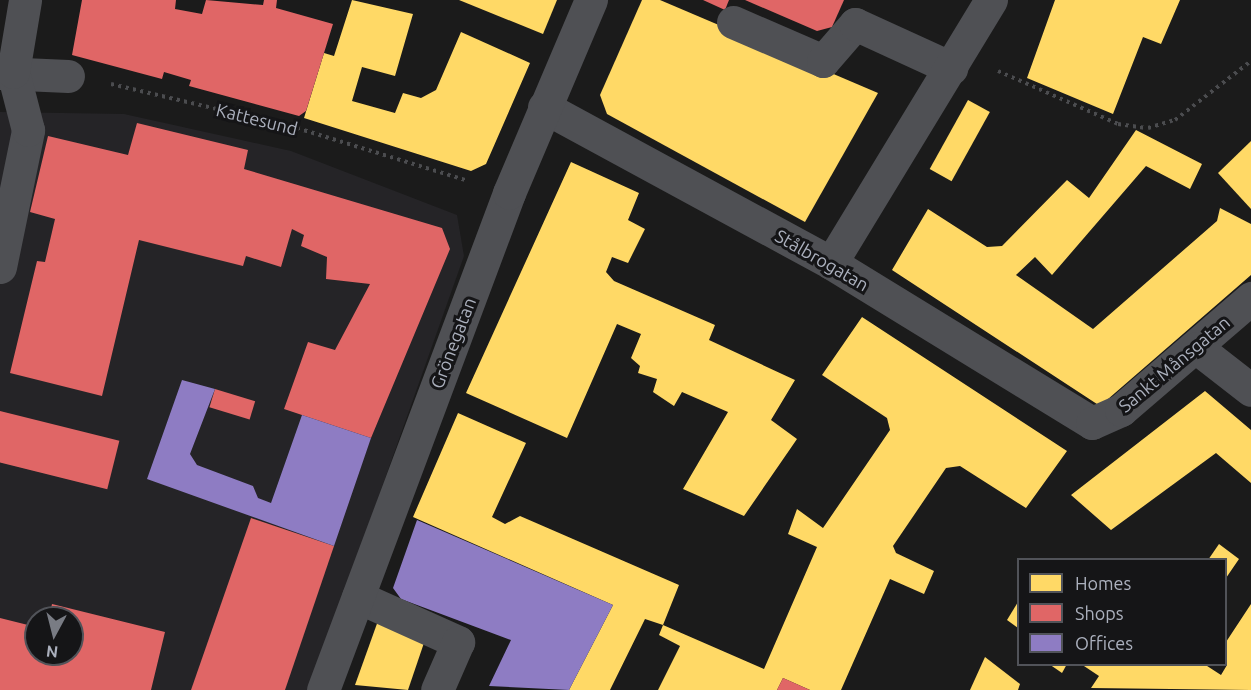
<!DOCTYPE html>
<html>
<head>
<meta charset="utf-8">
<style>
  body { margin:0 }
  #map { position:relative; width:1251px; height:690px; overflow:hidden; background:#1b1b1b; font-family:Ubuntu,sans-serif }
  div>[style] { position:absolute }
  [style*='--x'] { left:calc(var(--x)*1px); top:calc(var(--y)*1px); width:calc(var(--w)*1px); rotate:calc(var(--a)*1deg) }
  .built>* { inset:0; background:#252427 }
  .homes>* { inset:0; background:#ffd966; transform-origin:0 0 }
  .shops>* { inset:0; background:#e06666; transform-origin:0 0 }
  .offices>* { inset:0; background:#8e7cc3 }
  .path>* { height:4px; margin-top:-2px; transform-origin:0; background:repeating-linear-gradient(90deg,#4b4c4f 0 3px,transparent 0 7.5px) }
  .minor>* { height:33px; margin:-16.5px; padding:0 16.5px; transform-origin:16.5px; border-radius:16.5px; background:#4f5054 }
  span { translate:-50% -50%; white-space:nowrap; text-align:center; line-height:1.15; -webkit-text-stroke:6px #151517; paint-order:stroke }
  .street-label { font-size:18px; color:#abb0bd }
  .legend { position:absolute; left:1017px; top:558px; width:210px; height:108px; box-sizing:border-box; background:#151517; border:2px solid #515359; margin:0; padding:8px 10px; list-style:none; font-size:18px; color:#abb0bd }
  .legend li { display:flex; align-items:center; gap:12px; height:30px }
  .legend b { width:30px; border:2px solid #515359 }
  .north { position:absolute; left:24px; top:606px; width:60px; height:60px; box-sizing:border-box; background:#151517; border:2px solid #515359; border-radius:50%; rotate:187deg; font-size:16px; font-weight:700; line-height:24px; text-align:center; color:#abb0bd }
  .north::after { content:''; display:block; margin:auto; width:21px; height:27px; background:#797c84; clip-path:polygon(50% 0,100% 100%,50% 72%,0 100%) }
</style>
</head>
<body>
<div id="map">
  <div class="built">
    <div style="clip-path:polygon(evenodd,0 112px,124px 114px,291px 151px,457px 215px,464px 256px,310px 690px,0 690px,0 112px,36px 618px,72px 618px,72px 654px,36px 654px,36px 618px)"></div>
  </div>
  <div class="homes">
    <div style="clip-path:polygon(352px 0,413px 14px,395px 76px,362px 67px,352px 101px,395px 113px,403px 93px,421px 98px,436px 90px,461px 32px,530px 63px,486px 164px,471px 171px,304px 118px,324px 53px,334px 56px)"></div>
    <div style="clip-path:polygon(459px 0,557px 0,543px 34px)"></div>
    <div style="clip-path:polygon(642px 0,660px 0,878px 93px,805px 222px,607px 114px,600px 95px)"></div>
    <div style="clip-path:polygon(1055px 0,1180px 0,1161px 44px,1143px 37px,1113px 114px,1027px 78px)"></div>
    <div style="left:968px;top:100px;width:25px;height:79px;rotate:29deg"></div>
    <div style="clip-path:polygon(1136px 130px,1202px 164px,1190px 189px,1146px 166px,1052px 275px,1035px 257px,1016px 275px,1093px 329px,1217px 221px,1220px 208px,1251px 224px,1251px 275px,1100px 406px,892px 270px,928px 209px,987px 247px,1002px 246px,1067px 180px,1089px 198px)"></div>
    <div style="clip-path:polygon(1251px 141px,1251px 209px,1218px 173px)"></div>
    <div style="clip-path:polygon(571px 162px,639px 193px,628px 220px,645px 229px,628px 263px,612px 257px,606px 272px,614px 281px,715px 325px,709px 340px,795px 380px,771px 420px,797px 439px,744px 516px,683px 489px,728px 412px,682px 392px,674px 406px,653px 392px,657px 379px,638px 373px,640px 366px,631px 358px,641px 334px,617px 324px,567px 438px,466px 393px)"></div>
    <div style="clip-path:polygon(862px 317px,1067px 451px,1026px 508px,960px 466px,946px 468px,893px 546px,896px 553px,934px 571px,924px 594px,890px 579px,841px 690px,810px 690px,783px 678px,777px 690px,658px 690px,680px 646px,659px 635px,663px 625px,764px 669px,817px 547px,788px 534px,797px 509px,823px 528px,890px 430px,887px 418px,822px 375px)"></div>
    <div style="clip-path:polygon(1205px 391px,1251px 430px,1251px 483px,1216px 453px,1111px 530px,1071px 495px)"></div>
    <div style="clip-path:polygon(458px 413px,526px 443px,492px 517px,505px 524px,520px 516px,679px 585px,663px 625px,645px 619px,610px 690px,569px 690px,613px 605px,413px 517px)"></div>
    <div style="clip-path:polygon(1219px 544px,1239px 559px,1226px 578px,1226px 560px,1208px 560px)"></div>
    <div style="clip-path:polygon(1018px 602px,1018px 628px,1007px 620px)"></div>
    <div style="clip-path:polygon(1251px 604px,1251px 690px,1091px 688px,1099px 676px,1081px 664px,1204px 664px,1221px 675px,1227px 665px,1226px 642px)"></div>
    <div style="clip-path:polygon(379px 618px,427px 634px,408px 690px,355px 685px)"></div>
    <div style="clip-path:polygon(985px 657px,1020px 684px,1018px 690px,970px 690px)"></div>
    <div style="clip-path:polygon(1049px 664px,1067px 664px,1062px 673px)"></div>
  </div>
  <div class="shops">
    <div style="clip-path:polygon(82px 0,176px 0,175px 9px,202px 14px,206px 0,263px 5px,264px 0,277px 0,276px 8px,333px 24px,306px 111px,299px 116px,189px 86px,191px 80px,164px 72px,162px 79px,72px 55px)"></div>
    <div style="clip-path:polygon(703px 0,729px 0,725px 10px)"></div>
    <div style="clip-path:polygon(745px 0,844px 0,832px 27px,817px 31px)"></div>
    <div style="clip-path:polygon(137px 123px,248px 150px,244px 169px,442px 228px,450px 249px,371px 438px,284px 409px,308px 342px,335px 350px,370px 284px,326px 279px,327px 257px,301px 246px,304px 235px,292px 229px,281px 267px,246px 256px,243px 266px,139px 240px,102px 396px,10px 373px,37px 261px,45px 262px,55px 219px,30px 212px,48px 136px,128px 155px)"></div>
    <div style="left:215px;top:389px;width:42px;height:19px;rotate:17deg"></div>
    <div style="left:0;top:411px;width:123px;height:50px;rotate:14deg"></div>
    <div style="clip-path:polygon(251px 518px,334px 546px,285px 690px,191px 690px)"></div>
    <div style="clip-path:polygon(52px 604px,165px 632px,151px 690px,0 690px,0 618px,36px 627px,36px 654px,72px 654px,72px 618px,49px 618px)"></div>
    <div style="clip-path:polygon(783px 678px,810px 690px,777px 690px)"></div>
  </div>
  <div class="offices">
    <div style="clip-path:polygon(182px 380px,215px 389px,190px 454px,197px 465px,253px 486px,258px 498px,271px 503px,302px 415px,371px 438px,334px 546px,147px 479px)"></div>
    <div style="clip-path:polygon(417px 520px,613px 605px,569px 690px,489px 686px,511px 640px,401px 599px,393px 588px)"></div>
  </div>
  <div class="path">
    <div style="--x:998;--y:71;--w:131;--a:23.8"></div>
    <div style="--x:1118;--y:124;--w:30;--a:8"></div>
    <div style="--x:1148;--y:128;--w:28;--a:-17"></div>
    <div style="--x:1175;--y:120;--w:96;--a:-37.8"></div>
    <div style="--x:111;--y:84;--w:191;--a:13.3"></div>
    <div style="--x:297;--y:128;--w:179;--a:17.2"></div>
  </div>
  <div class="minor">
    <div style="--x:733;--y:22;--w:98;--a:23.4"></div>
    <div style="--x:823;--y:61;--w:49;--a:-49.1"></div>
    <div style="--x:855;--y:24;--w:106;--a:24.6"></div>
    <div style="--x:0;--y:73;--w:68;--a:2.5"></div>
    <div style="--x:544;--y:107;--w:327;--a:28.5"></div>
    <div style="--x:831;--y:263;--w:306;--a:31.5"></div>
    <div style="--x:1092;--y:423;--w:32;--a:-24"></div>
    <div style="--x:1121;--y:410;--w:172;--a:-40.7"></div>
    <div style="--x:831;--y:263;--w:308;--a:-58.7"></div>
    <div style="--x:0;--y:267;--w:140;--a:-78.4"></div>
    <div style="--x:28;--y:130;--w:60;--a:-104.5"></div>
    <div style="--x:13;--y:72;--w:73;--a:-80.5"></div>
    <div style="--x:1197;--y:348;--w:68;--a:37.9"></div>
    <div style="--x:358;--y:597;--w:110;--a:24.2"></div>
    <div style="--x:458;--y:642;--w:52;--a:113.6"></div>
    <div style="--x:323;--y:690;--w:531;--a:-69.48"></div>
    <div style="--x:509;--y:193;--w:210;--a:-67"></div>
  </div>
  <div class="street-label">
    <span style="left:257px;top:119px;rotate:14deg">Kattesund</span>
    <span style="left:822px;top:260px;rotate:30deg">Stålbrogatan</span>
    <span style="left:453px;top:343px;rotate:-69deg">Grönegatan</span>
    <span style="left:1174px;top:364px;rotate:-40deg">Sankt Månsgatan</span>
  </div>
  <ul class="legend">
  <li><b style="height:16px;background:#ffd966"></b>Homes</li>
  <li><b style="height:16px;background:#e06666"></b>Shops</li>
  <li><b style="height:16px;background:#8e7cc3"></b>Offices</li>
  </ul>
  <div class="north">N</div>
</div>
</body>
</html>
